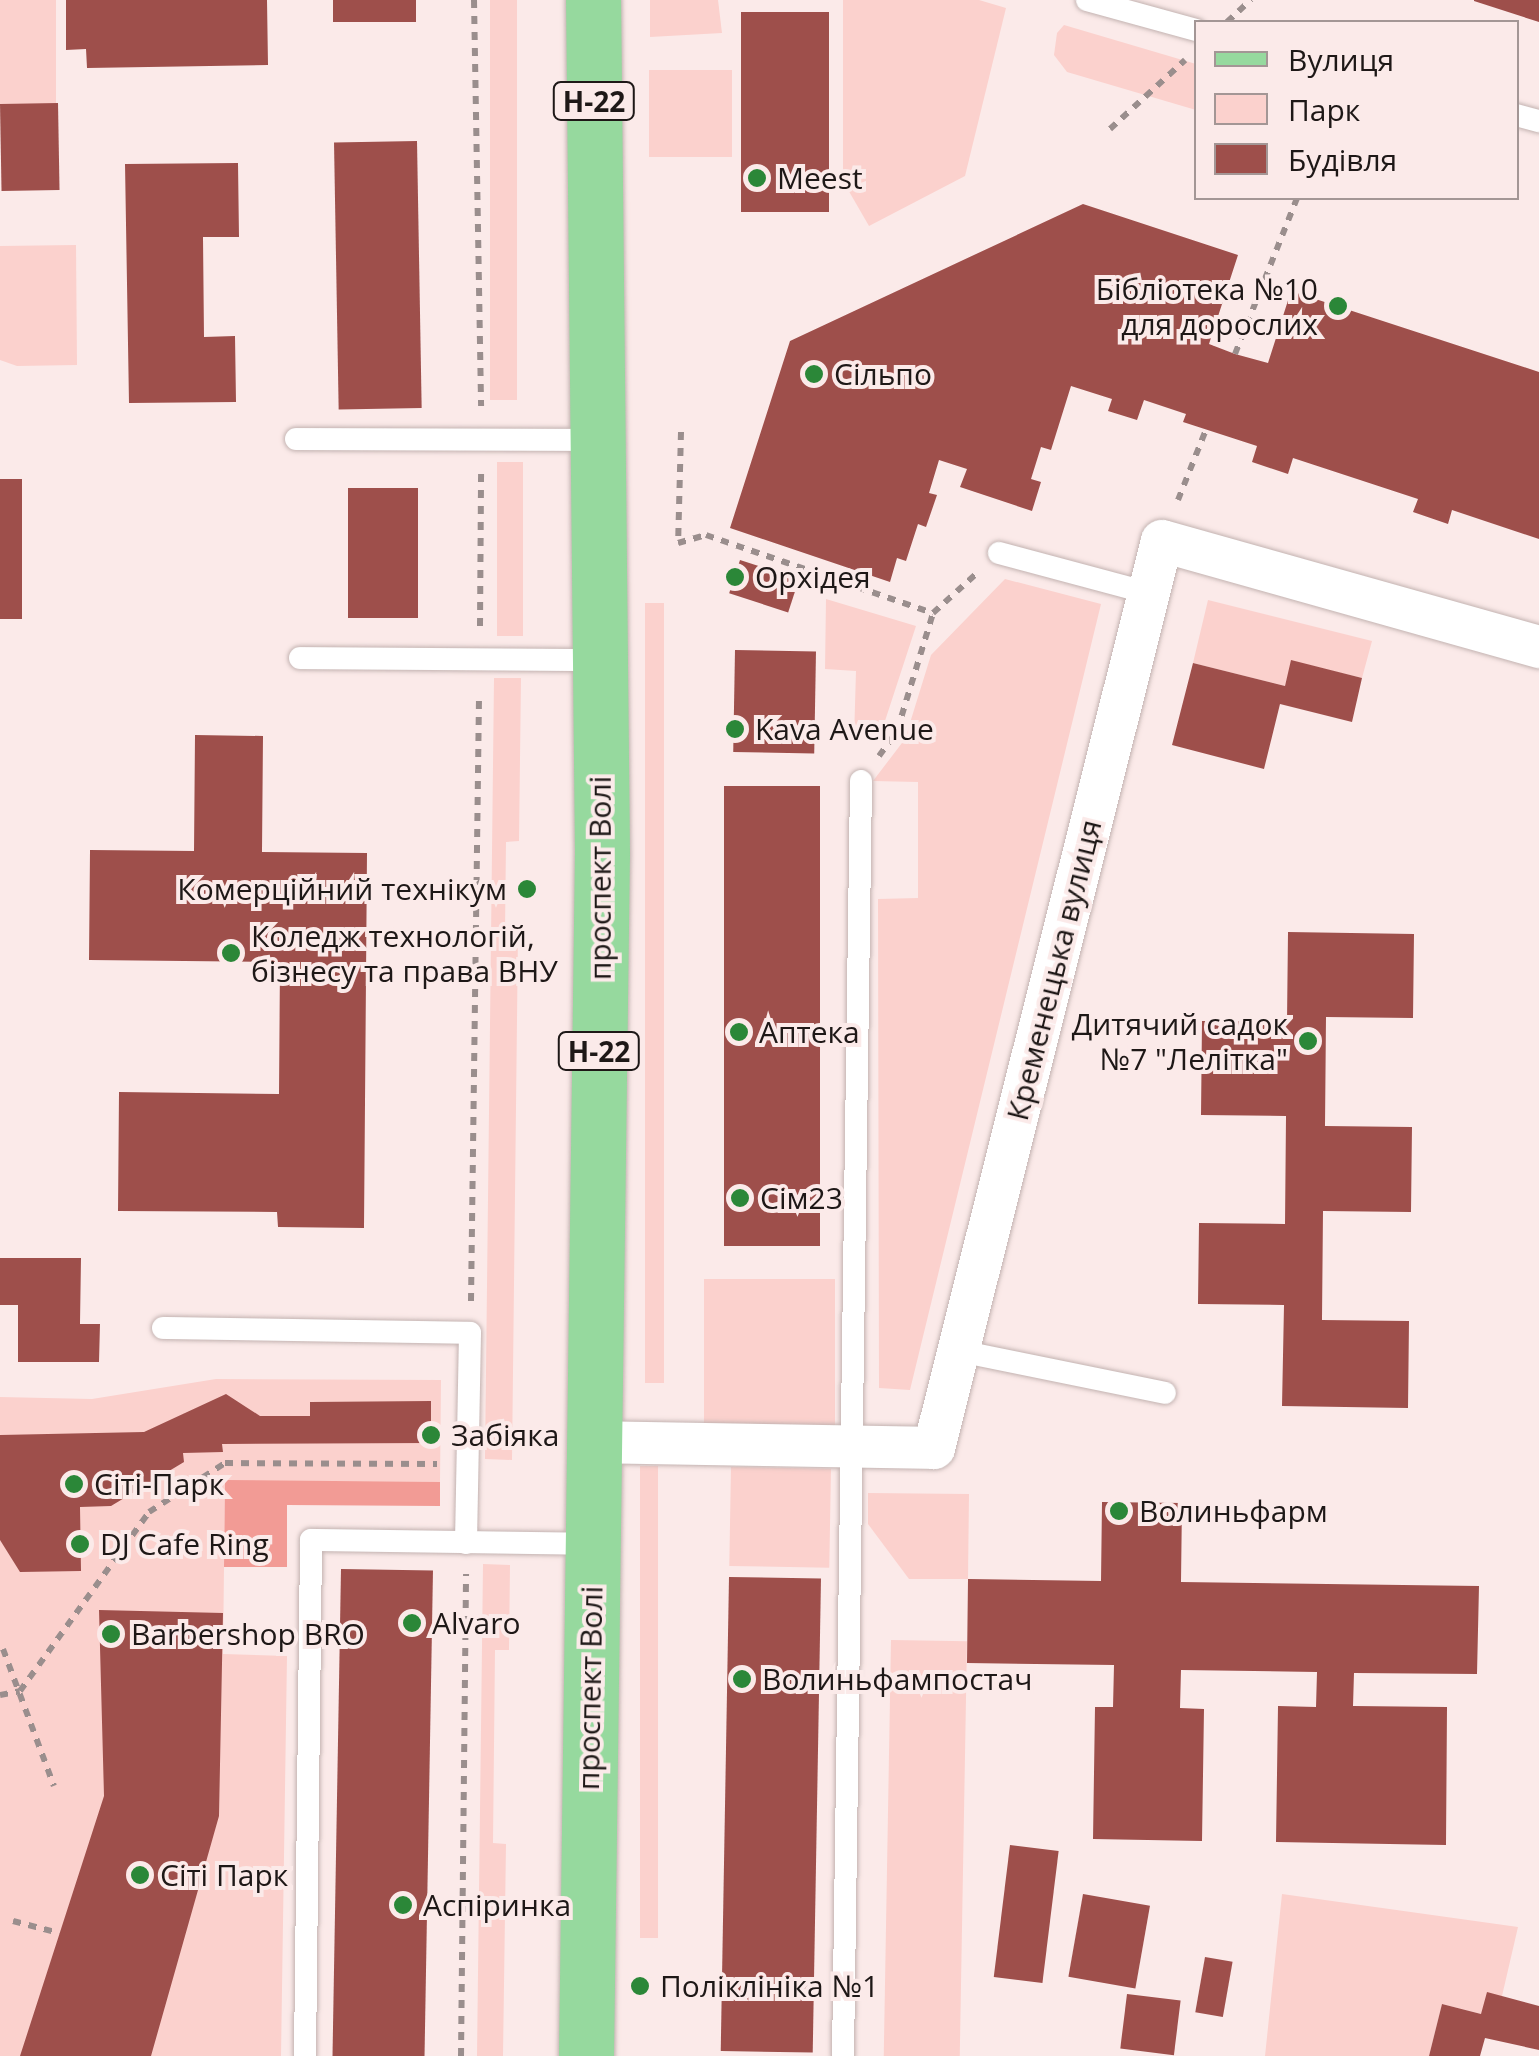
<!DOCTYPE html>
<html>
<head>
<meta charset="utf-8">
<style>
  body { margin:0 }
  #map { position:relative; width:1539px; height:2056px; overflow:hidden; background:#fbeae9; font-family:"Open Sans",sans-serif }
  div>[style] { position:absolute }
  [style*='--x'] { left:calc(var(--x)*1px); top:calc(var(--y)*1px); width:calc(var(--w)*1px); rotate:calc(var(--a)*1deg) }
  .green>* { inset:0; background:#fbd1cd; transform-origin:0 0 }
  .forest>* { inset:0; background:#f29b95 }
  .building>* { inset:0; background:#9e4f4b; transform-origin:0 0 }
  .path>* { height:6px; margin-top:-3px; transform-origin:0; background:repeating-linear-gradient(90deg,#9a8e8d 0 8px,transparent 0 16px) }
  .roads { filter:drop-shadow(0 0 2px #c3b3b1) drop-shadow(0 0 2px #c3b3b1) }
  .lane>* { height:22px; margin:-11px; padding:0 11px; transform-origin:11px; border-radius:11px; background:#fff }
  .street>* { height:42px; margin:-21px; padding:0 21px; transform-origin:21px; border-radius:21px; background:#fff }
  .primary>* { height:55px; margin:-27.5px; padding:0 27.5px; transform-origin:27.5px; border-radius:27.5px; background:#96d99e }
  .dots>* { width:28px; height:28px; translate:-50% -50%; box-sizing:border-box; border:5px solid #fbeae9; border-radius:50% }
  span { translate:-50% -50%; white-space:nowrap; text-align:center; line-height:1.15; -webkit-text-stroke:8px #fbeae9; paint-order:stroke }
  .shield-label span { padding:2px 8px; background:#fbeae9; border:2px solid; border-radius:8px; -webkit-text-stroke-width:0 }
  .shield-label { font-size:28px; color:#1e1817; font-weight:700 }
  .poi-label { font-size:30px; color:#1e1817 }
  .left { translate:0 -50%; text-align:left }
  .right { translate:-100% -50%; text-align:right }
  .street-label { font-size:30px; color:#1e1817 }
  .legend { position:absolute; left:1194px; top:20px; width:325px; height:180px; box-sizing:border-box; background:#fbeae9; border:2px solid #a39695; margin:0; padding:12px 18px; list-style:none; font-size:30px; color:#1e1817 }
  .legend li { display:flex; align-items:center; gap:20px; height:50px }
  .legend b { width:50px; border:2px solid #a39695 }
</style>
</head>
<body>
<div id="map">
  <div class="green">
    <div style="left:0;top:0;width:56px;height:104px"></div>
    <div style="left:490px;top:0;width:27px;height:400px"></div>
    <div style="clip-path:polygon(650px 0,718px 0,722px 33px,650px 37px)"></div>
    <div style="clip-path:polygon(843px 0,979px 0,1006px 8px,965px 176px,869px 226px,843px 181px)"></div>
    <div style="clip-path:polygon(1064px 25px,1196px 64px,1196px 110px,1067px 72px,1054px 55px,1057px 33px)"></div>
    <div style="left:649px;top:70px;width:83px;height:87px"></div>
    <div style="clip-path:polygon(76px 245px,77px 365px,17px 366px,0 360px,0 246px)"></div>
    <div style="left:497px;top:462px;width:26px;height:174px"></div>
    <div style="clip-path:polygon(1005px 579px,1101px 604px,910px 1390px,879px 1388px,878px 899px,918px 898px,918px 782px,873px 781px,905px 739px,931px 655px)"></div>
    <div style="clip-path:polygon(826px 599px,916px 626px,884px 724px,854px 739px,856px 671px,825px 669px)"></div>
    <div style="clip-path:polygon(1208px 600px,1372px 641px,1362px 678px,1292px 661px,1285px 686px,1193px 663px)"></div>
    <div style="left:645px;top:603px;width:19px;height:780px"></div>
    <div style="clip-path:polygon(494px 678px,521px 678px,519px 841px,506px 842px,505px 931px,518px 932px,512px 1460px,485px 1459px)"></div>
    <div style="left:704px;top:1279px;width:131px;height:147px"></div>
    <div style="clip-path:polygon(216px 1379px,441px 1380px,440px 1482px,225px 1481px,223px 1654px,287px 1656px,281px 2056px,0 2056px,0 1397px,92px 1399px)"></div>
    <div style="left:640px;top:1466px;width:18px;height:472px"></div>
    <div style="left:731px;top:1467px;width:100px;height:99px;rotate:1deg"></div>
    <div style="clip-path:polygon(868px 1493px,969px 1494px,968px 1579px,909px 1579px,868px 1524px)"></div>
    <div style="clip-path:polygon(483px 1564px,510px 1565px,509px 1650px,495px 1650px,493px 1843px,506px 1844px,503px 2056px,477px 2056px)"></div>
    <div style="left:891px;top:1640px;width:76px;height:416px;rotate:1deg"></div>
    <div style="clip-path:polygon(1282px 1894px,1518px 1927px,1502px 1996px,1481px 2014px,1442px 2004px,1429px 2056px,1265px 2056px)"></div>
  </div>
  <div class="forest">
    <div style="clip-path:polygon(225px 1480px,440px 1482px,440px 1506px,287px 1505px,287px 1567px,224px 1567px)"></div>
  </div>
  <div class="building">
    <div style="clip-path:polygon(66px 0,267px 0,268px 65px,87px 68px,86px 49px,66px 50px)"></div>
    <div style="left:333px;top:0;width:83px;height:22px"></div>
    <div style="clip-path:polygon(1474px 0,1539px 0,1539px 22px,1474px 1px)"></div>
    <div style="left:741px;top:12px;width:88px;height:200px"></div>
    <div style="left:58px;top:103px;width:87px;height:58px;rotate:89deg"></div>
    <div style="left:417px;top:141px;width:267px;height:83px;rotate:89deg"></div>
    <div style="clip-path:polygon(238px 163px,239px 237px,203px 237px,204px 337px,235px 336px,236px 402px,129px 403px,125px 164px)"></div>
    <div style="clip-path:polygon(1083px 204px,1238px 255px,1209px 344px,1235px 354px,1268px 363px,1291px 291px,1539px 372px,1539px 539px,1452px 510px,1448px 524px,1413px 512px,1418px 499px,1293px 458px,1288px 474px,1252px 462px,1257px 446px,1183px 422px,1186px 414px,1144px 400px,1137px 420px,1108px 411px,1112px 399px,1071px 386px,1051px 450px,1041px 447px,1031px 479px,1041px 482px,1032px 511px,960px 487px,967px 469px,939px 460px,929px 493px,937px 495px,926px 527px,918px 524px,906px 561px,897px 558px,890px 582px,730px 528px,790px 341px)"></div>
    <div style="left:0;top:479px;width:22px;height:140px"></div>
    <div style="left:348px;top:488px;width:70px;height:130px"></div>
    <div style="left:740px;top:560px;width:62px;height:35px;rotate:18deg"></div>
    <div style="left:735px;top:650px;width:81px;height:102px;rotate:1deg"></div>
    <div style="clip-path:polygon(1291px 660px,1362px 678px,1352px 722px,1280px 704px,1264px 769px,1172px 745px,1193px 663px,1285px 686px)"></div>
    <div style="clip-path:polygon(195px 735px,263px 736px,262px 852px,367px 853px,364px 1228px,278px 1227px,277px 1212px,118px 1211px,119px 1092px,279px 1094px,280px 962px,89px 960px,90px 850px,194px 851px)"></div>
    <div style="left:820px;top:786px;width:460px;height:96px;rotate:90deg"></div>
    <div style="clip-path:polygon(1288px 932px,1414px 934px,1413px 1018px,1326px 1017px,1325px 1126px,1412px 1127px,1411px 1212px,1323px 1211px,1322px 1320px,1409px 1321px,1408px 1408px,1282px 1406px,1284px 1305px,1198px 1304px,1199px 1223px,1285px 1224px,1286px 1116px,1201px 1115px,1202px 1021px,1287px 1022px)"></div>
    <div style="clip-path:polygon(0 1258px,81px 1258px,80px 1324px,100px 1324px,99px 1362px,18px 1362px,18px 1305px,0 1305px)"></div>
    <div style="clip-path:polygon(226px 1394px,260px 1416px,310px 1416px,310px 1402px,431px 1401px,431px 1443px,222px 1444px,223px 1452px,183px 1453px,184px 1462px,111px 1506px,80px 1507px,81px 1571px,20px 1572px,0 1540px,0 1435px,144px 1432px)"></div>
    <div style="clip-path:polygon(1102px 1502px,1182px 1503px,1181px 1582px,1479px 1586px,1477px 1674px,1354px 1673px,1353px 1706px,1447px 1707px,1446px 1845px,1276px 1842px,1278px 1706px,1316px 1707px,1317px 1672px,1181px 1670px,1180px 1708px,1204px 1709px,1202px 1841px,1093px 1839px,1095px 1707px,1113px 1707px,1114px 1665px,967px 1663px,968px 1579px,1101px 1581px)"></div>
    <div style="left:341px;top:1569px;width:92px;height:487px;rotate:1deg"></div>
    <div style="left:729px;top:1577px;width:92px;height:474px;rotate:1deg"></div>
    <div style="clip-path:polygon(99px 1610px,223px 1613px,219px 1816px,151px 2056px,20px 2056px,104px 1796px)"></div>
    <div style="left:1010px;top:1845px;width:49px;height:133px;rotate:7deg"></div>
    <div style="left:1083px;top:1894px;width:68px;height:84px;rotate:10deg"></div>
    <div style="left:1205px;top:1957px;width:28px;height:56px;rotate:10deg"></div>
    <div style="clip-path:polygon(1487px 1992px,1539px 2006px,1539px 2050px,1485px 2038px,1480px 2056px,1429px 2056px,1442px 2004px,1481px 2014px)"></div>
    <div style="left:1127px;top:1994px;width:54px;height:55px;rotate:7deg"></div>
  </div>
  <div class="path">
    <div style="--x:474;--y:0;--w:406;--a:89"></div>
    <div style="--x:1227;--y:22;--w:33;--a:-43"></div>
    <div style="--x:1110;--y:129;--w:102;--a:-42.6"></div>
    <div style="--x:1235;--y:354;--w:168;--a:-68.3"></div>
    <div style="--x:681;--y:432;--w:111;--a:91.5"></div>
    <div style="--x:678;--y:543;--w:29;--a:-16"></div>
    <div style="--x:706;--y:535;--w:240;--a:19"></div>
    <div style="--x:933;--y:613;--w:58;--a:-42.2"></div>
    <div style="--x:1178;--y:500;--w:73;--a:-68.3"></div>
    <div style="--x:480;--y:626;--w:152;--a:-89.6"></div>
    <div style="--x:879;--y:756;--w:31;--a:-54"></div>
    <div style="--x:897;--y:731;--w:123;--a:-73"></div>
    <div style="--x:471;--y:1301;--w:607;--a:-89.24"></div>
    <div style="--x:3;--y:1649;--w:146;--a:69.6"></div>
    <div style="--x:20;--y:1691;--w:221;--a:-54.2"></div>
    <div style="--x:149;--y:1512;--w:90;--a:-32.8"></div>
    <div style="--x:225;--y:1463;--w:212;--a:0.3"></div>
    <div style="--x:0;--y:1695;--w:20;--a:-11"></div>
    <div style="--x:13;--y:1921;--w:48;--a:14.6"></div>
    <div style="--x:461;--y:2056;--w:482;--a:-89.4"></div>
  </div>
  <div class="roads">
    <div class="lane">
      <div style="--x:1087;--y:0;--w:113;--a:15.4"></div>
      <div style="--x:1516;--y:115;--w:24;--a:15"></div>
      <div style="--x:296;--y:439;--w:304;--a:0.2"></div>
      <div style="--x:999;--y:553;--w:154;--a:15"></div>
      <div style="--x:300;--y:658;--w:301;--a:0.4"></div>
      <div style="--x:163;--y:1328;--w:307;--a:0.9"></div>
      <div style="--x:470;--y:1333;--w:210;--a:91.1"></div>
      <div style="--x:959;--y:1351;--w:210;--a:11.5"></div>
      <div style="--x:305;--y:2056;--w:516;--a:-89.33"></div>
      <div style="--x:311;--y:1540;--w:281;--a:0.8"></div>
      <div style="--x:843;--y:2056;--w:1275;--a:-89.19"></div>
    </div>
    <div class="street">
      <div style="--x:594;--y:1442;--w:340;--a:1"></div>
      <div style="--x:934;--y:1448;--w:935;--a:-75.89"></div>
      <div style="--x:1162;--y:541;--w:392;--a:15.7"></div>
    </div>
    <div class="primary">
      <div style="--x:586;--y:2056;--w:1202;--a:-89.24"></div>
      <div style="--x:602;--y:854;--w:854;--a:-90.6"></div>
    </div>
  </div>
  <div class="dots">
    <div style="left:757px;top:178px;background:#2b8738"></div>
    <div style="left:1338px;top:306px;background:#2b8738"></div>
    <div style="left:814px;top:374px;background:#2b8738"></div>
    <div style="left:735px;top:577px;background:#2b8738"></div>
    <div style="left:735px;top:729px;background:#2b8738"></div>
    <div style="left:527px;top:889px;background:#2b8738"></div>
    <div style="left:231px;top:953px;background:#2b8738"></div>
    <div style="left:739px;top:1032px;background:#2b8738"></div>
    <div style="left:1308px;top:1041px;background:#2b8738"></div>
    <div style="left:740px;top:1198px;background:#2b8738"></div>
    <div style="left:431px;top:1435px;background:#2b8738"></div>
    <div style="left:74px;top:1484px;background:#2b8738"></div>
    <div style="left:1119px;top:1511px;background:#2b8738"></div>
    <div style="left:80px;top:1544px;background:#2b8738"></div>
    <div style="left:412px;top:1623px;background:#2b8738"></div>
    <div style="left:111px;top:1634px;background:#2b8738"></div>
    <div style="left:742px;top:1679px;background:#2b8738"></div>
    <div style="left:140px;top:1875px;background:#2b8738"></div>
    <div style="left:403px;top:1905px;background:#2b8738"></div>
    <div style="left:640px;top:1986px;background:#2b8738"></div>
  </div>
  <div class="shield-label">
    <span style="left:594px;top:101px">Н-22</span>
    <span style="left:599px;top:1051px">Н-22</span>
  </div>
  <div class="poi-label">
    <span class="left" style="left:777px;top:178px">Meest</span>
    <span class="right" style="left:1318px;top:306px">Бібліотека №10<br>для дорослих</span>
    <span class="left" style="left:834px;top:374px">Сільпо</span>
    <span class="left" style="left:755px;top:577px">Орхідея</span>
    <span class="left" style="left:755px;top:729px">Kava Avenue</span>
    <span class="right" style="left:507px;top:889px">Комерційний технікум</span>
    <span class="left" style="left:251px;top:953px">Коледж технологій,<br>бізнесу та права ВНУ</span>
    <span class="right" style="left:1288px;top:1041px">Дитячий садок<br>№7 "Лелітка"</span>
    <span class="left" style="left:759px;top:1032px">Аптека</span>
    <span class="left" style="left:760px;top:1198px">Сім23</span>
    <span class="left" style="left:451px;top:1435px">Забіяка</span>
    <span class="left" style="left:94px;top:1484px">Сіті-Парк</span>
    <span class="left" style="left:1139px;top:1511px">Волиньфарм</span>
    <span class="left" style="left:100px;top:1544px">DJ Cafe Ring</span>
    <span class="left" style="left:432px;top:1623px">Alvaro</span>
    <span class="left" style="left:131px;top:1634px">Barbershop BRO</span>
    <span class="left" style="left:762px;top:1679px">Волиньфампостач</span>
    <span class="left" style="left:160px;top:1875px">Сіті Парк</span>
    <span class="left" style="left:423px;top:1905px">Аспіринка</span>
    <span class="left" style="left:660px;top:1986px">Поліклініка №1</span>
  </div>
  <div class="street-label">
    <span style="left:600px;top:878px;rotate:-90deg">проспект Волі</span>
    <span style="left:1054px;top:970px;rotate:-76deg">Кременецька вулиця</span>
    <span style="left:590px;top:1688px;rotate:-89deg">проспект Волі</span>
  </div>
  <ul class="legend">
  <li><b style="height:12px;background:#96d99e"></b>Вулиця</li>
  <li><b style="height:28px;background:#fbd1cd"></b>Парк</li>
  <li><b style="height:28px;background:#9e4f4b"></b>Будівля</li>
  </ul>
</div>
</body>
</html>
